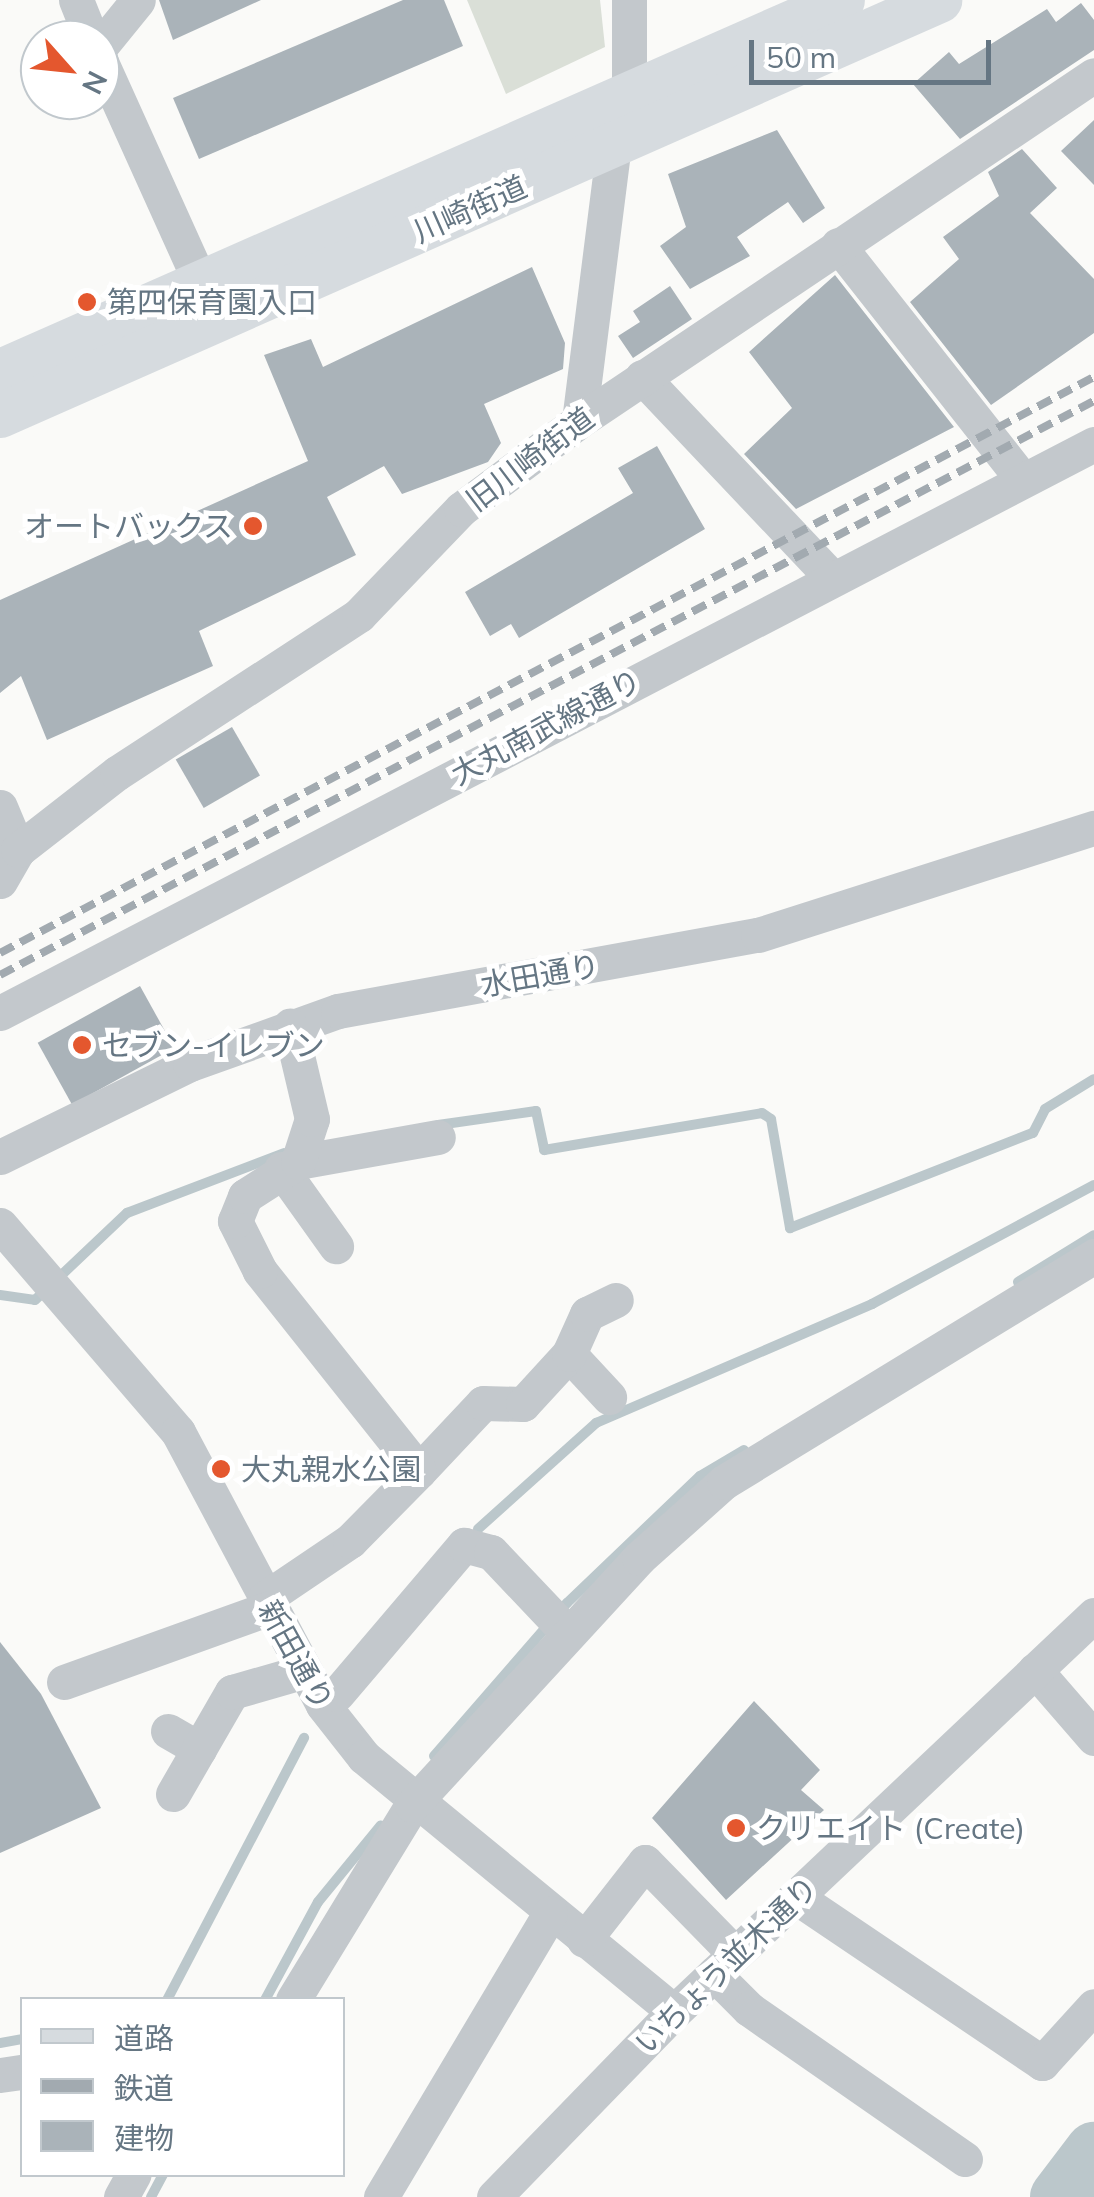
<!DOCTYPE html>
<html>
<head>
<meta charset="utf-8">
<style>
  body { margin:0 }
  #map { position:relative; width:1094px; height:2197px; overflow:hidden; background:#fafaf8; font-family:Mulish,"Noto Sans JP",sans-serif }
  div>[style] { position:absolute }
  [style*='--x'] { left:calc(var(--x)*1px); top:calc(var(--y)*1px); width:calc(var(--w)*1px); rotate:calc(var(--a)*1deg) }
  .green>* { inset:0; background:#dadfd7 }
  .stream>* { height:10px; margin:-5px; padding:0 5px; transform-origin:5px; border-radius:5px; background:#bbc7cb }
  .river>* { height:58px; margin:-29px; padding:0 29px; transform-origin:29px; border-radius:29px; background:#bbc7cb }
  .building>* { inset:0; background:#aab3b9; transform-origin:0 0 }
  .minor>* { height:35px; margin:-17.5px; padding:0 17.5px; transform-origin:17.5px; border-radius:17.5px; background:#c3c8cc }
  .major>* { height:45px; margin:-22.5px; padding:0 22.5px; transform-origin:22.5px; border-radius:22.5px; background:#d6dbdf }
  .rail>* { height:8px; margin-top:-4px; transform-origin:0; background:repeating-linear-gradient(90deg,#a2aab0 0 15px,transparent 0 23px) }
  .dots>* { width:28px; height:28px; translate:-50% -50%; box-sizing:border-box; border:5px solid #fff; border-radius:50% }
  span { translate:-50% -50%; white-space:nowrap; text-align:center; line-height:1.15; -webkit-text-stroke:10px #fff; paint-order:stroke }
  .street-label { font-size:30px; color:#657683 }
  .poi-label { font-size:30px; color:#657683 }
  .left { translate:0 -50%; text-align:left }
  .right { translate:-100% -50%; text-align:right }
  .legend { position:absolute; left:20px; top:1997px; width:325px; height:180px; box-sizing:border-box; background:#fff; border:2px solid #c1c8cd; margin:0; padding:12px 18px; list-style:none; font-size:30px; color:#657683 }
  .legend li { display:flex; align-items:center; gap:20px; height:50px }
  .legend b { width:50px; border:2px solid #c1c8cd }
  .north { position:absolute; left:20px; top:20px; width:100px; height:100px; box-sizing:border-box; background:#fff; border:2px solid #c1c8cd; border-radius:50%; rotate:117deg; font-size:28px; font-weight:700; line-height:40px; text-align:center; color:#657683 }
  .north::after { content:''; display:block; margin:auto; width:35px; height:45px; background:#e4572e; clip-path:polygon(50% 0,100% 100%,50% 72%,0 100%) }
  .scale { position:absolute; left:749px; top:40px; width:242px; height:45px; box-sizing:border-box; border:5px solid #657683; border-top:0; padding-left:12px; font-size:30px; line-height:35px; white-space:nowrap; color:#657683; -webkit-text-stroke:8px #fff; paint-order:stroke }
</style>
</head>
<body>
<div id="map">
  <div class="green">
    <div style="clip-path:polygon(467px 0,600px 0,605px 47px,506px 94px)"></div>
  </div>
  <div class="stream">
    <div style="--x:438;--y:1125;--w:99;--a:-8.1"></div>
    <div style="--x:536;--y:1111;--w:40;--a:78"></div>
    <div style="--x:544;--y:1150;--w:221;--a:-9.6"></div>
    <div style="--x:762;--y:1113;--w:11;--a:34"></div>
    <div style="--x:771;--y:1119;--w:111;--a:80.1"></div>
    <div style="--x:790;--y:1228;--w:261;--a:-21.4"></div>
    <div style="--x:1033;--y:1133;--w:27;--a:-63"></div>
    <div style="--x:1045;--y:1109;--w:57;--a:-31.5"></div>
    <div style="--x:1018;--y:1282;--w:89;--a:-31.7"></div>
    <div style="--x:0;--y:1295;--w:35;--a:8"></div>
    <div style="--x:35;--y:1300;--w:127;--a:-43.4"></div>
    <div style="--x:127;--y:1213;--w:168;--a:-20.9"></div>
    <div style="--x:478;--y:1529;--w:159;--a:-41.9"></div>
    <div style="--x:596;--y:1423;--w:301;--a:-23.3"></div>
    <div style="--x:872;--y:1304;--w:252;--a:-28.2"></div>
    <div style="--x:434;--y:1756;--w:203;--a:-49"></div>
    <div style="--x:567;--y:1603;--w:184;--a:-43.7"></div>
    <div style="--x:700;--y:1476;--w:51;--a:-30.6"></div>
    <div style="--x:167;--y:2000;--w:296;--a:-62.4"></div>
    <div style="--x:265;--y:2000;--w:111;--a:-61.6"></div>
    <div style="--x:318;--y:1902;--w:99;--a:-50.7"></div>
    <div style="--x:0;--y:2043;--w:22;--a:-10"></div>
    <div style="--x:151;--y:2197;--w:26;--a:-62"></div>
  </div>
  <div class="river">
    <div style="--x:1059;--y:2197;--w:58;--a:-52.7"></div>
  </div>
  <div class="building">
    <div style="clip-path:polygon(159px 0,261px 0,173px 40px)"></div>
    <div style="clip-path:polygon(403px 0,444px 0,463px 46px,199px 159px,173px 98px)"></div>
    <div style="clip-path:polygon(1081px 3px,1094px 20px,1094px 50px,960px 139px,913px 84px,949px 52px,959px 64px,1047px 9px,1056px 22px)"></div>
    <div style="clip-path:polygon(1094px 120px,1094px 185px,1061px 151px)"></div>
    <div style="clip-path:polygon(777px 130px,825px 208px,803px 223px,788px 202px,737px 237px,750px 256px,690px 289px,660px 246px,686px 227px,668px 174px)"></div>
    <div style="clip-path:polygon(1022px 149px,1057px 188px,1030px 213px,1094px 279px,1094px 333px,991px 405px,910px 302px,959px 259px,943px 237px,999px 196px,988px 172px)"></div>
    <div style="clip-path:polygon(532px 267px,565px 343px,563px 369px,484px 404px,501px 443px,488px 462px,402px 494px,384px 466px,327px 497px,356px 555px,199px 631px,213px 666px,47px 740px,21px 676px,0 693px,0 600px,308px 461px,264px 355px,311px 339px,323px 367px)"></div>
    <div style="clip-path:polygon(835px 275px,954px 427px,796px 509px,744px 454px,792px 408px,749px 352px)"></div>
    <div style="clip-path:polygon(670px 286px,692px 319px,633px 358px,618px 336px,640px 322px,633px 311px)"></div>
    <div style="clip-path:polygon(657px 446px,705px 529px,519px 638px,511px 624px,490px 636px,465px 592px,633px 493px,618px 468px)"></div>
    <div style="left:232px;top:727px;width:56px;height:65px;rotate:60deg"></div>
    <div style="left:140px;top:986px;width:71px;height:117px;rotate:61deg"></div>
    <div style="clip-path:polygon(0 1642px,41px 1694px,101px 1808px,0 1853px)"></div>
    <div style="clip-path:polygon(754px 1701px,820px 1770px,801px 1790px,824px 1810px,726px 1900px,652px 1818px)"></div>
  </div>
  <div class="minor">
    <div style="--x:76;--y:0;--w:43;--a:68.2"></div>
    <div style="--x:100;--y:47;--w:60;--a:-51"></div>
    <div style="--x:100;--y:60;--w:243;--a:65.7"></div>
    <div style="--x:838;--y:245;--w:299;--a:51.8"></div>
    <div style="--x:642;--y:377;--w:275;--a:46.6"></div>
    <div style="--x:579;--y:421;--w:280;--a:-82.8"></div>
    <div style="--x:614;--y:143;--w:53;--a:-73.6"></div>
    <div style="--x:629;--y:92;--w:92;--a:-90"></div>
    <div style="--x:0;--y:807;--w:47;--a:67.3"></div>
    <div style="--x:0;--y:881;--w:36;--a:-60"></div>
    <div style="--x:18;--y:850;--w:125;--a:-37.9"></div>
    <div style="--x:117;--y:773;--w:289;--a:-33.1"></div>
    <div style="--x:359;--y:615;--w:147;--a:-46.1"></div>
    <div style="--x:461;--y:509;--w:147;--a:-36.7"></div>
    <div style="--x:579;--y:421;--w:620;--a:-33.89"></div>
    <div style="--x:0;--y:1013;--w:1233;--a:-27.48"></div>
    <div style="--x:0;--y:1157;--w:212;--a:-26.1"></div>
    <div style="--x:190;--y:1064;--w:157;--a:-19.7"></div>
    <div style="--x:338;--y:1011;--w:427;--a:-10.3"></div>
    <div style="--x:758;--y:935;--w:353;--a:-17.7"></div>
    <div style="--x:298;--y:1162;--w:142;--a:-10.1"></div>
    <div style="--x:281;--y:1169;--w:95;--a:54.5"></div>
    <div style="--x:0;--y:1225;--w:273;--a:49.3"></div>
    <div style="--x:178;--y:1432;--w:309;--a:62"></div>
    <div style="--x:323;--y:1705;--w:66;--a:51.7"></div>
    <div style="--x:364;--y:1757;--w:401;--a:39.4"></div>
    <div style="--x:569;--y:1354;--w:59;--a:47.1"></div>
    <div style="--x:419;--y:1471;--w:93;--a:-46.7"></div>
    <div style="--x:483;--y:1403;--w:40;--a:1.4"></div>
    <div style="--x:523;--y:1404;--w:68;--a:-47.4"></div>
    <div style="--x:569;--y:1354;--w:44;--a:-65.8"></div>
    <div style="--x:587;--y:1314;--w:32;--a:-26"></div>
    <div style="--x:264;--y:1599;--w:104;--a:-34"></div>
    <div style="--x:350;--y:1541;--w:98;--a:-45.4"></div>
    <div style="--x:419;--y:1471;--w:256;--a:-128.5"></div>
    <div style="--x:260;--y:1271;--w:56;--a:-116.6"></div>
    <div style="--x:235;--y:1221;--w:27;--a:-68"></div>
    <div style="--x:245;--y:1196;--w:63;--a:-32.7"></div>
    <div style="--x:298;--y:1162;--w:45;--a:-72"></div>
    <div style="--x:312;--y:1119;--w:96;--a:-103.3"></div>
    <div style="--x:1035;--y:1670;--w:90;--a:49.1"></div>
    <div style="--x:64;--y:1682;--w:219;--a:-19.8"></div>
    <div style="--x:337;--y:1694;--w:196;--a:-49.6"></div>
    <div style="--x:464;--y:1545;--w:28;--a:15"></div>
    <div style="--x:491;--y:1552;--w:108;--a:46.5"></div>
    <div style="--x:168;--y:1731;--w:36;--a:30"></div>
    <div style="--x:173;--y:1794;--w:118;--a:-60"></div>
    <div style="--x:232;--y:1692;--w:76;--a:-16"></div>
    <div style="--x:796;--y:1897;--w:297;--a:34"></div>
    <div style="--x:1042;--y:2063;--w:77;--a:-47.6"></div>
    <div style="--x:584;--y:1940;--w:99;--a:-52"></div>
    <div style="--x:645;--y:1862;--w:129;--a:45.6"></div>
    <div style="--x:714;--y:1974;--w:49;--a:45"></div>
    <div style="--x:749;--y:2009;--w:263;--a:34.8"></div>
    <div style="--x:293;--y:2000;--w:228;--a:-58.6"></div>
    <div style="--x:412;--y:1805;--w:335;--a:-47.4"></div>
    <div style="--x:639;--y:1558;--w:114;--a:-41.8"></div>
    <div style="--x:724;--y:1482;--w:434;--a:-31.4"></div>
    <div style="--x:0;--y:2075;--w:22;--a:-8"></div>
    <div style="--x:121;--y:2197;--w:26;--a:-61"></div>
    <div style="--x:381;--y:2197;--w:330;--a:-59.2"></div>
    <div style="--x:494;--y:2197;--w:258;--a:-45.8"></div>
    <div style="--x:674;--y:2012;--w:578;--a:-43.39"></div>
  </div>
  <div class="major">
    <div style="--x:0;--y:371;--w:920;--a:-23.78"></div>
    <div style="--x:0;--y:415;--w:1027;--a:-23.84"></div>
  </div>
  <div class="rail">
    <div style="--x:0;--y:953;--w:1236;--a:-27.77"></div>
    <div style="--x:0;--y:975;--w:1235;--a:-27.69"></div>
  </div>
  <div class="dots">
    <div style="left:87px;top:302px;background:#e4572e"></div>
    <div style="left:253px;top:526px;background:#e4572e"></div>
    <div style="left:82px;top:1045px;background:#e4572e"></div>
    <div style="left:221px;top:1469px;background:#e4572e"></div>
    <div style="left:736px;top:1828px;background:#e4572e"></div>
  </div>
  <div class="street-label">
    <span style="left:470px;top:209px;rotate:-24deg">川崎街道</span>
    <span style="left:530px;top:459px;rotate:-37deg">旧川崎街道</span>
    <span style="left:546px;top:727px;rotate:-28deg">大丸南武線通り</span>
    <span style="left:540px;top:975px;rotate:-10deg">水田通り</span>
    <span style="left:296px;top:1655px;rotate:61deg">新田通り</span>
    <span style="left:726px;top:1965px;rotate:-44deg">いちょう並木通り</span>
  </div>
  <div class="poi-label">
    <span class="left" style="left:107px;top:302px">第四保育園入口</span>
    <span class="right" style="left:233px;top:526px">オートバックス</span>
    <span class="left" style="left:102px;top:1045px">セブン-イレブン</span>
    <span class="left" style="left:241px;top:1469px">大丸親水公園</span>
    <span class="left" style="left:756px;top:1828px">クリエイト (Create)</span>
  </div>
  <ul class="legend">
  <li><b style="height:12px;background:#d6dbdf"></b>道路</li>
  <li><b style="height:12px;background:#a2aab0"></b>鉄道</li>
  <li><b style="height:28px;background:#aab3b9"></b>建物</li>
  </ul>
  <div class="north">N</div>
  <div class="scale">50 m</div>
</div>
</body>
</html>
